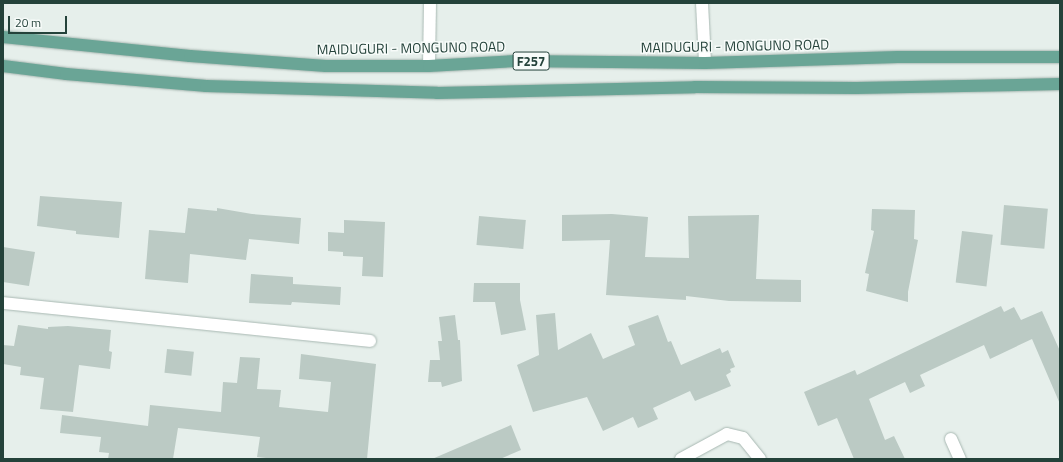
<!DOCTYPE html>
<html>
<head>
<meta charset="utf-8">
<style>
  body { margin:0 }
  #map { position:relative; width:1063px; height:462px; overflow:hidden; background:#e6efeb; font-family:"Titillium Web",sans-serif }
  div>[style] { position:absolute }
  [style*='--x'] { left:calc(var(--x)*1px); top:calc(var(--y)*1px); width:calc(var(--w)*1px); rotate:calc(var(--a)*1deg) }
  .building>* { inset:0; background:#bbcac4; transform-origin:0 0 }
  .roads { filter:drop-shadow(0 0 1px #a8b8b2) drop-shadow(0 0 1px #a8b8b2) }
  .minor>* { height:12px; margin:-6px; padding:0 6px; transform-origin:6px; border-radius:6px; background:#fff }
  .primary>* { height:12px; margin:-6px; padding:0 6px; transform-origin:6px; border-radius:6px; background:#6aa596 }
  span { translate:-50% -50%; white-space:nowrap; text-align:center; line-height:1.15; -webkit-text-stroke:3px #f7fbf9; paint-order:stroke }
  .shield-label span { padding:1px 3px; background:#f7fbf9; border:1px solid; border-radius:3px; -webkit-text-stroke-width:0 }
  .shield-label { font-size:13px; color:#24423a; font-weight:700 }
  .street-label { font-size:14px; color:#24423a }
  .frame { position:absolute; inset:0; border:4px solid #24423a; pointer-events:none }
  .scale { position:absolute; left:8px; top:16px; width:59px; height:18px; box-sizing:border-box; border:2px solid #24423a; border-top:0; padding-left:5px; font-size:12px; line-height:14px; white-space:nowrap; color:#24423a; -webkit-text-stroke:3px #f7fbf9; paint-order:stroke }
</style>
</head>
<body>
<div id="map">
  <div class="building">
    <div style="clip-path:polygon(40px 196px,122px 202px,119px 238px,76px 234px,76px 231px,37px 226px)"></div>
    <div style="left:1004px;top:205px;width:44px;height:40px;rotate:5deg"></div>
    <div style="clip-path:polygon(188px 208px,217px 211px,217px 208px,252px 214px,301px 218px,299px 244px,249px 239px,246px 260px,190px 254px,188px 283px,145px 279px,149px 230px,185px 233px)"></div>
    <div style="clip-path:polygon(872px 209px,915px 210px,914px 239px,918px 240px,908px 292px,908px 302px,866px 291px,869px 274px,865px 273px,874px 231px,871px 230px)"></div>
    <div style="clip-path:polygon(612px 214px,648px 217px,645px 257px,689px 258px,688px 216px,759px 215px,756px 279px,801px 280px,801px 302px,729px 301px,686px 296px,686px 300px,606px 295px,610px 240px,562px 241px,562px 215px)"></div>
    <div style="left:479px;top:216px;width:47px;height:29px;rotate:5deg"></div>
    <div style="clip-path:polygon(344px 220px,385px 222px,383px 277px,362px 276px,363px 257px,343px 256px,343px 252px,328px 251px,328px 232px,344px 233px)"></div>
    <div style="left:962px;top:231px;width:31px;height:52px;rotate:7deg"></div>
    <div style="clip-path:polygon(3px 247px,35px 252px,29px 286px,3px 282px)"></div>
    <div style="clip-path:polygon(251px 274px,293px 277px,293px 284px,341px 287px,340px 305px,292px 302px,291px 305px,249px 303px)"></div>
    <div style="clip-path:polygon(474px 283px,520px 283px,520px 300px,526px 330px,501px 335px,495px 302px,473px 302px)"></div>
    <div style="clip-path:polygon(1001px 306px,1004px 312px,1014px 307px,1021px 320px,1042px 311px,1060px 351px,1060px 404px,1032px 339px,990px 359px,984px 345px,920px 375px,925px 386px,910px 393px,905px 382px,869px 399px,885px 440px,894px 436px,905px 459px,854px 459px,837px 418px,818px 426px,804px 392px,855px 370px,857px 375px)"></div>
    <div style="clip-path:polygon(555px 313px,558px 350px,591px 333px,603px 359px,635px 345px,628px 326px,658px 315px,668px 342px,671px 341px,681px 365px,720px 348px,722px 353px,728px 350px,735px 367px,730px 369px,731px 372px,726px 375px,731px 386px,695px 401px,690px 391px,653px 408px,658px 419px,638px 428px,633px 417px,603px 431px,587px 397px,533px 412px,517px 365px,539px 355px,536px 315px)"></div>
    <div style="clip-path:polygon(455px 315px,458px 340px,460px 340px,462px 381px,442px 387px,441px 382px,428px 382px,430px 360px,440px 360px,438px 341px,442px 341px,439px 317px)"></div>
    <div style="clip-path:polygon(18px 325px,48px 329px,48px 327px,68px 326px,111px 330px,109px 351px,112px 352px,110px 369px,79px 365px,73px 412px,40px 409px,44px 378px,20px 375px,21px 367px,3px 364px,3px 345px,14px 346px)"></div>
    <div style="left:167px;top:349px;width:27px;height:24px;rotate:6deg"></div>
    <div style="clip-path:polygon(301px 354px,376px 364px,367px 459px,275px 459px,257px 457px,260px 437px,178px 428px,173px 459px,108px 459px,109px 453px,99px 452px,101px 437px,60px 433px,62px 415px,148px 426px,150px 405px,221px 412px,223px 382px,237px 383px,240px 357px,260px 358px,257px 389px,281px 390px,279px 407px,328px 412px,331px 382px,299px 379px)"></div>
    <div style="clip-path:polygon(511px 425px,521px 450px,500px 459px,432px 459px)"></div>
  </div>
  <div class="roads">
    <div class="minor">
      <div style="--x:702;--y:3;--w:60;--a:87.1"></div>
      <div style="--x:429;--y:66;--w:63;--a:-89.1"></div>
      <div style="--x:3;--y:303;--w:369;--a:5.9"></div>
      <div style="--x:951;--y:439;--w:22;--a:66"></div>
      <div style="--x:681;--y:459;--w:52;--a:-28.5"></div>
      <div style="--x:727;--y:434;--w:16;--a:14"></div>
      <div style="--x:743;--y:438;--w:27;--a:51"></div>
    </div>
    <div class="primary">
      <div style="--x:3;--y:37;--w:188;--a:5.8"></div>
      <div style="--x:190;--y:56;--w:136;--a:4.2"></div>
      <div style="--x:326;--y:66;--w:103;--a:0"></div>
      <div style="--x:429;--y:66;--w:87;--a:-3.3"></div>
      <div style="--x:516;--y:61;--w:189;--a:0.6"></div>
      <div style="--x:705;--y:63;--w:193;--a:-1.8"></div>
      <div style="--x:898;--y:57;--w:162;--a:0"></div>
      <div style="--x:3;--y:66;--w:64;--a:7.2"></div>
      <div style="--x:66;--y:74;--w:141;--a:4.9"></div>
      <div style="--x:206;--y:86;--w:231;--a:1.7"></div>
      <div style="--x:437;--y:93;--w:258;--a:-1.3"></div>
      <div style="--x:695;--y:87;--w:161;--a:0.4"></div>
      <div style="--x:856;--y:88;--w:204;--a:-1.1"></div>
    </div>
  </div>
  <div class="shield-label">
    <span style="left:531px;top:61px">F257</span>
  </div>
  <div class="street-label">
    <span style="left:735px;top:46px;rotate:-1deg">MAIDUGURI - MONGUNO ROAD</span>
    <span style="left:411px;top:48px;rotate:-1deg">MAIDUGURI - MONGUNO ROAD</span>
  </div>
  <div class="frame"></div>
  <div class="scale">20 m</div>
</div>
</body>
</html>
